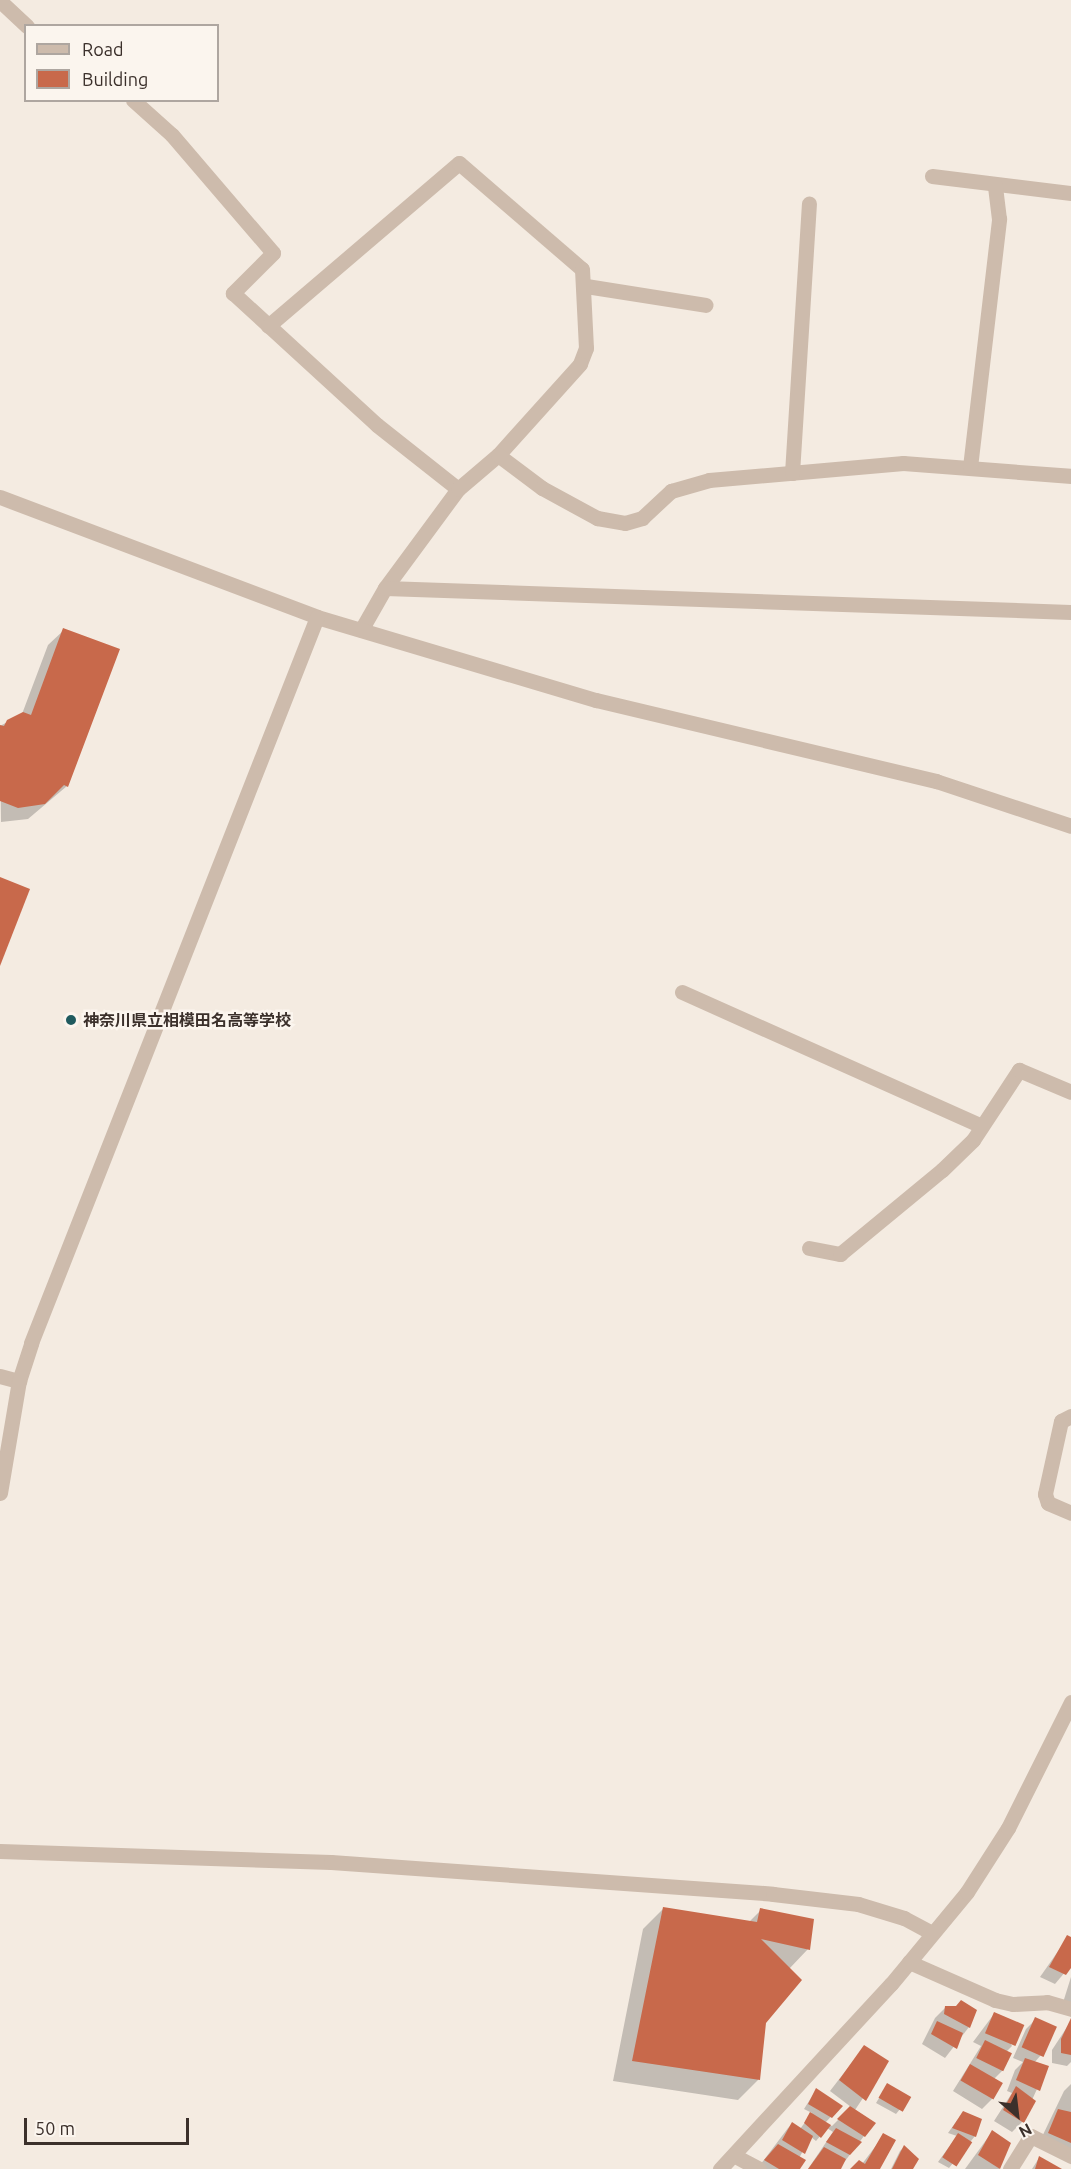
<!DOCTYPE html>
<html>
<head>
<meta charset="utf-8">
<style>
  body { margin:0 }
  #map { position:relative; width:1071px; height:2169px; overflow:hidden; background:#f4ebe1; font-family:Ubuntu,"Noto Sans JP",sans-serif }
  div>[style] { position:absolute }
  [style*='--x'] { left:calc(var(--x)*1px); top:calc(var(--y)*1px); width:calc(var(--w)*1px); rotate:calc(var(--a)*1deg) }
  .shadow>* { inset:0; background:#0003 }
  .building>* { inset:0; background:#c8694b; transform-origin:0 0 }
  .minor>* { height:15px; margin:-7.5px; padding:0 7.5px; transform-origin:7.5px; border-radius:7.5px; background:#cdbbac }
  .dots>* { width:16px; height:16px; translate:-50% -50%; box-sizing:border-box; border:3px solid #fbf5ee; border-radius:50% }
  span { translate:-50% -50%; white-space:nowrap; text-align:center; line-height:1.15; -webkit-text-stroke:5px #fbf5ee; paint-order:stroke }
  .poi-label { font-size:16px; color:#3b302b; font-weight:700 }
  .left { translate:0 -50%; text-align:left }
  .legend { position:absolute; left:24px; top:24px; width:195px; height:78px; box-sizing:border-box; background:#fbf5ee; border:2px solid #aea6a0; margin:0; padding:8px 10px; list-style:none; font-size:18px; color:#3b302b }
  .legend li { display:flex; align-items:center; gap:12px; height:30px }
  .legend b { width:30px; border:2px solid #aea6a0 }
  .north { position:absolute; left:987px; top:2085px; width:60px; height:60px; -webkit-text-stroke:4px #fbf5ee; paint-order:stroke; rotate:152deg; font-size:16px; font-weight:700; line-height:24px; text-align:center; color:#3b302b }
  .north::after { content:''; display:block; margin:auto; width:21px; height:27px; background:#3b302b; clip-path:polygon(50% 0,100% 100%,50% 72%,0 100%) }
  .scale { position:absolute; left:24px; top:2118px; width:165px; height:27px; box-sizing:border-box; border:3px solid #3b302b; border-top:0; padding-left:8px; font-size:18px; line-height:21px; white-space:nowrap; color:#3b302b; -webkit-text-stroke:4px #fbf5ee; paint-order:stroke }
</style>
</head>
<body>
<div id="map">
  <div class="shadow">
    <div style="clip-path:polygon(64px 630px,67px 786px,28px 819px,1px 822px,0 726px,22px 714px,48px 645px)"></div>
    <div style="clip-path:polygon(664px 1908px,749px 1922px,761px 1910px,808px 1949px,789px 1969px,765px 2022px,758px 2080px,738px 2100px,613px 2081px,643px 1929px)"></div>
    <div style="clip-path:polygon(1068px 1937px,1071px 1939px,1071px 1965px,1055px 1984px,1040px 1977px)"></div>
    <div style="clip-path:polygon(1071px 1977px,1071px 2013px,1061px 2009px)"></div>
    <div style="clip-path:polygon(945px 2008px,969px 2027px,945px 2058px,922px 2044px,935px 2018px)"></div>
    <div style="clip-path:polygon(994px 2014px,1012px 2046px,1006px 2052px,1002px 2071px,994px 2079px,992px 2099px,982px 2109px,953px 2091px,981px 2046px,973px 2042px)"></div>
    <div style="clip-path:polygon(1036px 2019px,1041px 2055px,1034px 2063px,1047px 2067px,1022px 2122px,1012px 2132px,994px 2121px,1012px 2093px,1007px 2091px,1015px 2070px,1023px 2062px,1013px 2058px,1026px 2029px)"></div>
    <div style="clip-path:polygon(1071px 2021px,1071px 2062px,1067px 2066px,1052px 2063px,1052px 2050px)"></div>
    <div style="clip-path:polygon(864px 2047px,887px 2062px,855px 2110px,864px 2136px,839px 2169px,808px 2169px,833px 2132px,827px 2128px,816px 2141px,811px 2137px,799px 2158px,799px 2169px,757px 2169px,788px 2128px,792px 2124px,800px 2129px,812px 2113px,804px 2109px,816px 2090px,841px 2106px,825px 2123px,832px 2126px,851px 2107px,830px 2091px)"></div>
    <div style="clip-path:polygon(1071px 2084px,1071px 2149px,1039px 2143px,1064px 2091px)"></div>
    <div style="clip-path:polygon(887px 2085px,909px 2098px,896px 2114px,876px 2103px)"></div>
    <div style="clip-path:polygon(963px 2112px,975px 2136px,949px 2168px,938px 2162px,957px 2136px,948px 2133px)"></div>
    <div style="clip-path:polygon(992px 2132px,1009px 2143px,999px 2169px,965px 2169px)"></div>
    <div style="clip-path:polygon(884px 2135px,878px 2169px,852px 2169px,862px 2164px)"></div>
    <div style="clip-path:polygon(904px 2147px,911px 2169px,891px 2169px,900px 2151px)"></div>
    <div style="clip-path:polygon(1039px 2158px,1059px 2169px,1032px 2169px)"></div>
  </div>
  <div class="building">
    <div style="clip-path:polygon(63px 628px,120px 649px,68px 787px,64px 785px,45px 804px,18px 808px,0 801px,0 725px,4px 726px,7px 720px,23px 712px,31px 715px)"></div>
    <div style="clip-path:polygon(0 877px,30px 889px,0 966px)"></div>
    <div style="clip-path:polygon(663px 1907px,757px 1922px,760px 1908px,814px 1919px,810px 1950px,761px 1939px,802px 1980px,766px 2023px,760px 2080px,632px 2061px)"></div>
    <div style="clip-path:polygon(1067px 1935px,1071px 1937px,1071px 1968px,1066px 1975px,1049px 1967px)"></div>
    <div style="clip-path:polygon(961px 2000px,977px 2010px,970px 2028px,944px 2014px,945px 2006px,956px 2006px)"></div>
    <div style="left:994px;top:2012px;width:33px;height:23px;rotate:23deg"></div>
    <div style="left:1035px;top:2017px;width:24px;height:33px;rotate:24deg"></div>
    <div style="clip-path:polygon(1071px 2018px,1071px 2055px,1061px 2053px,1061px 2039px)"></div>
    <div style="clip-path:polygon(937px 2021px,963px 2033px,957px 2049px,931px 2034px)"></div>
    <div style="left:985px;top:2040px;width:30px;height:20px;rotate:26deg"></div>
    <div style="clip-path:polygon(864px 2045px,889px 2061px,866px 2101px,839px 2080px)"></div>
    <div style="clip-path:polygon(1025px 2058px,1049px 2066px,1040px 2091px,1016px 2080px)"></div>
    <div style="left:970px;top:2064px;width:38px;height:19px;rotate:30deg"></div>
    <div style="left:887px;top:2083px;width:28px;height:17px;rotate:30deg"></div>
    <div style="clip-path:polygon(1016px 2086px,1036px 2101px,1024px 2123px,1003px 2110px)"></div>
    <div style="clip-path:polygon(816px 2088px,843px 2106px,832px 2118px,808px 2104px)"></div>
    <div style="clip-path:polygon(850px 2106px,876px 2123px,865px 2137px,837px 2119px)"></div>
    <div style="clip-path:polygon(1058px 2109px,1071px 2112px,1071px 2143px,1048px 2133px)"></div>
    <div style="clip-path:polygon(963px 2111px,982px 2119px,976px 2137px,952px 2128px)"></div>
    <div style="clip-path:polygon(810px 2112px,831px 2125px,821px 2138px,804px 2123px)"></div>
    <div style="clip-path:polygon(792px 2122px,813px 2136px,805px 2154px,782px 2140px)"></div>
    <div style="clip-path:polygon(836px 2128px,862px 2142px,850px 2155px,826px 2142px)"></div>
    <div style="clip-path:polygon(992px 2130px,1011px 2143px,1000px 2169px,978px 2155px)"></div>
    <div style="clip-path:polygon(883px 2133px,896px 2140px,880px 2169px,850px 2169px,859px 2160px,865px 2164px)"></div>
    <div style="left:958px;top:2133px;width:17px;height:29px;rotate:33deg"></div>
    <div style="clip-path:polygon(778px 2144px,806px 2160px,800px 2169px,779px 2169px,764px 2160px)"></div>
    <div style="clip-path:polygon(904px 2145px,919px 2159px,913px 2169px,892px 2169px)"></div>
    <div style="clip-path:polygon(824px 2147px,846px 2159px,841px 2169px,808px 2169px)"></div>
    <div style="clip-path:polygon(1039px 2156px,1062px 2169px,1035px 2169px)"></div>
  </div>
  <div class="minor">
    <div style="--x:0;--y:1;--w:37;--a:43"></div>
    <div style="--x:133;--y:100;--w:52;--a:41.9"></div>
    <div style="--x:172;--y:135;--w:155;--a:49.4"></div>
    <div style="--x:273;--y:253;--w:57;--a:135"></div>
    <div style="--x:233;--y:293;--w:195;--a:42.5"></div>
    <div style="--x:377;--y:425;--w:103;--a:38.3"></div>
    <div style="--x:458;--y:489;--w:123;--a:126.4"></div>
    <div style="--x:385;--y:588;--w:48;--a:119.7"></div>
    <div style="--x:932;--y:176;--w:140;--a:7"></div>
    <div style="--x:586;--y:286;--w:121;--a:9"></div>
    <div style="--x:268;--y:326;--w:251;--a:-40.5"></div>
    <div style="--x:459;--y:163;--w:162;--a:40.8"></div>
    <div style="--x:582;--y:269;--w:79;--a:87.1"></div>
    <div style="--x:586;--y:348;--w:17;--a:111"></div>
    <div style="--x:580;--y:364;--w:122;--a:132"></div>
    <div style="--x:498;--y:455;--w:52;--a:139.6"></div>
    <div style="--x:498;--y:455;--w:55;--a:36.9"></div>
    <div style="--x:542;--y:488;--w:63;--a:28.6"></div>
    <div style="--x:597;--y:518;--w:28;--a:10"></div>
    <div style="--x:625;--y:523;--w:18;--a:-16"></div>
    <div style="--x:642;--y:518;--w:40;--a:-43"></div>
    <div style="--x:671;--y:491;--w:40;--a:-16"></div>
    <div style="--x:709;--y:480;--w:195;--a:-5"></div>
    <div style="--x:903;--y:463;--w:169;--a:4.4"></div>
    <div style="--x:970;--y:467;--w:250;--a:-83.3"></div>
    <div style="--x:999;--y:219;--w:34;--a:-97"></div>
    <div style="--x:792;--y:473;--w:270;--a:-86.4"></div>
    <div style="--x:0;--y:497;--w:339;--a:20.7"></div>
    <div style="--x:317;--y:617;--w:291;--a:16.6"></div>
    <div style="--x:596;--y:700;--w:350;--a:13.4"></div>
    <div style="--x:936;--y:781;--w:142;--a:18.4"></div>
    <div style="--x:385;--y:588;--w:686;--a:2"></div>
    <div style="--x:682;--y:992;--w:328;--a:24.1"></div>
    <div style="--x:809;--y:1248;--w:32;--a:11"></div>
    <div style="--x:840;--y:1254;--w:132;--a:-39.5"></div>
    <div style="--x:942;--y:1170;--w:43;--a:-44.1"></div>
    <div style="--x:973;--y:1140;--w:84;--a:-56.7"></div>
    <div style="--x:1019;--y:1070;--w:56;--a:22.9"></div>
    <div style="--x:0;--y:1376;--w:20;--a:15"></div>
    <div style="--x:1071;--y:1416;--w:11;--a:153"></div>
    <div style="--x:1061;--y:1421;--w:75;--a:102.4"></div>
    <div style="--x:1045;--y:1494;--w:9;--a:72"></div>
    <div style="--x:1048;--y:1503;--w:25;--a:23"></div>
    <div style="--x:0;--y:1493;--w:114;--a:-80.4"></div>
    <div style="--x:19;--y:1381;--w:40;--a:-72"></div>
    <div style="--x:31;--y:1343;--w:780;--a:-68.5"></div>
    <div style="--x:0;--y:1851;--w:331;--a:1.9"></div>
    <div style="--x:331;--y:1862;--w:443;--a:4.1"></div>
    <div style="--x:773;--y:1894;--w:86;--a:6.7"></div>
    <div style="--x:858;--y:1904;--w:48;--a:16.9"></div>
    <div style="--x:904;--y:1918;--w:32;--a:28"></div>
    <div style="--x:909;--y:1962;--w:94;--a:23.8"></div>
    <div style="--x:995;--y:2000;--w:18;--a:13"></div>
    <div style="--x:1013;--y:2004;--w:34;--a:-3"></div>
    <div style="--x:1047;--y:2002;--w:25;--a:16"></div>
    <div style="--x:735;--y:2156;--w:27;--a:28"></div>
    <div style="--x:720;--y:2169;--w:252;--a:-47.3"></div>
    <div style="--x:891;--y:1984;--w:119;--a:-50.4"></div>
    <div style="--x:967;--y:1892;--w:76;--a:-57.4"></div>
    <div style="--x:1008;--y:1828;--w:141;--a:-63.4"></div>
    <div style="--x:1010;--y:2169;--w:39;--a:-58"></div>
    <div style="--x:1031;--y:2136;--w:45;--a:26.6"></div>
  </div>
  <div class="dots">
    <div style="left:71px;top:1020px;background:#1f5a5e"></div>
  </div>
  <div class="poi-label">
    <span class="left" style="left:83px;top:1020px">神奈川県立相模田名高等学校</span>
  </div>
  <ul class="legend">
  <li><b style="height:8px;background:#cdbbac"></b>Road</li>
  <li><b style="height:16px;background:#c8694b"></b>Building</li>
  </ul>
  <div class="north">N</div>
  <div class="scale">50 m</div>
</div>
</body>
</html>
